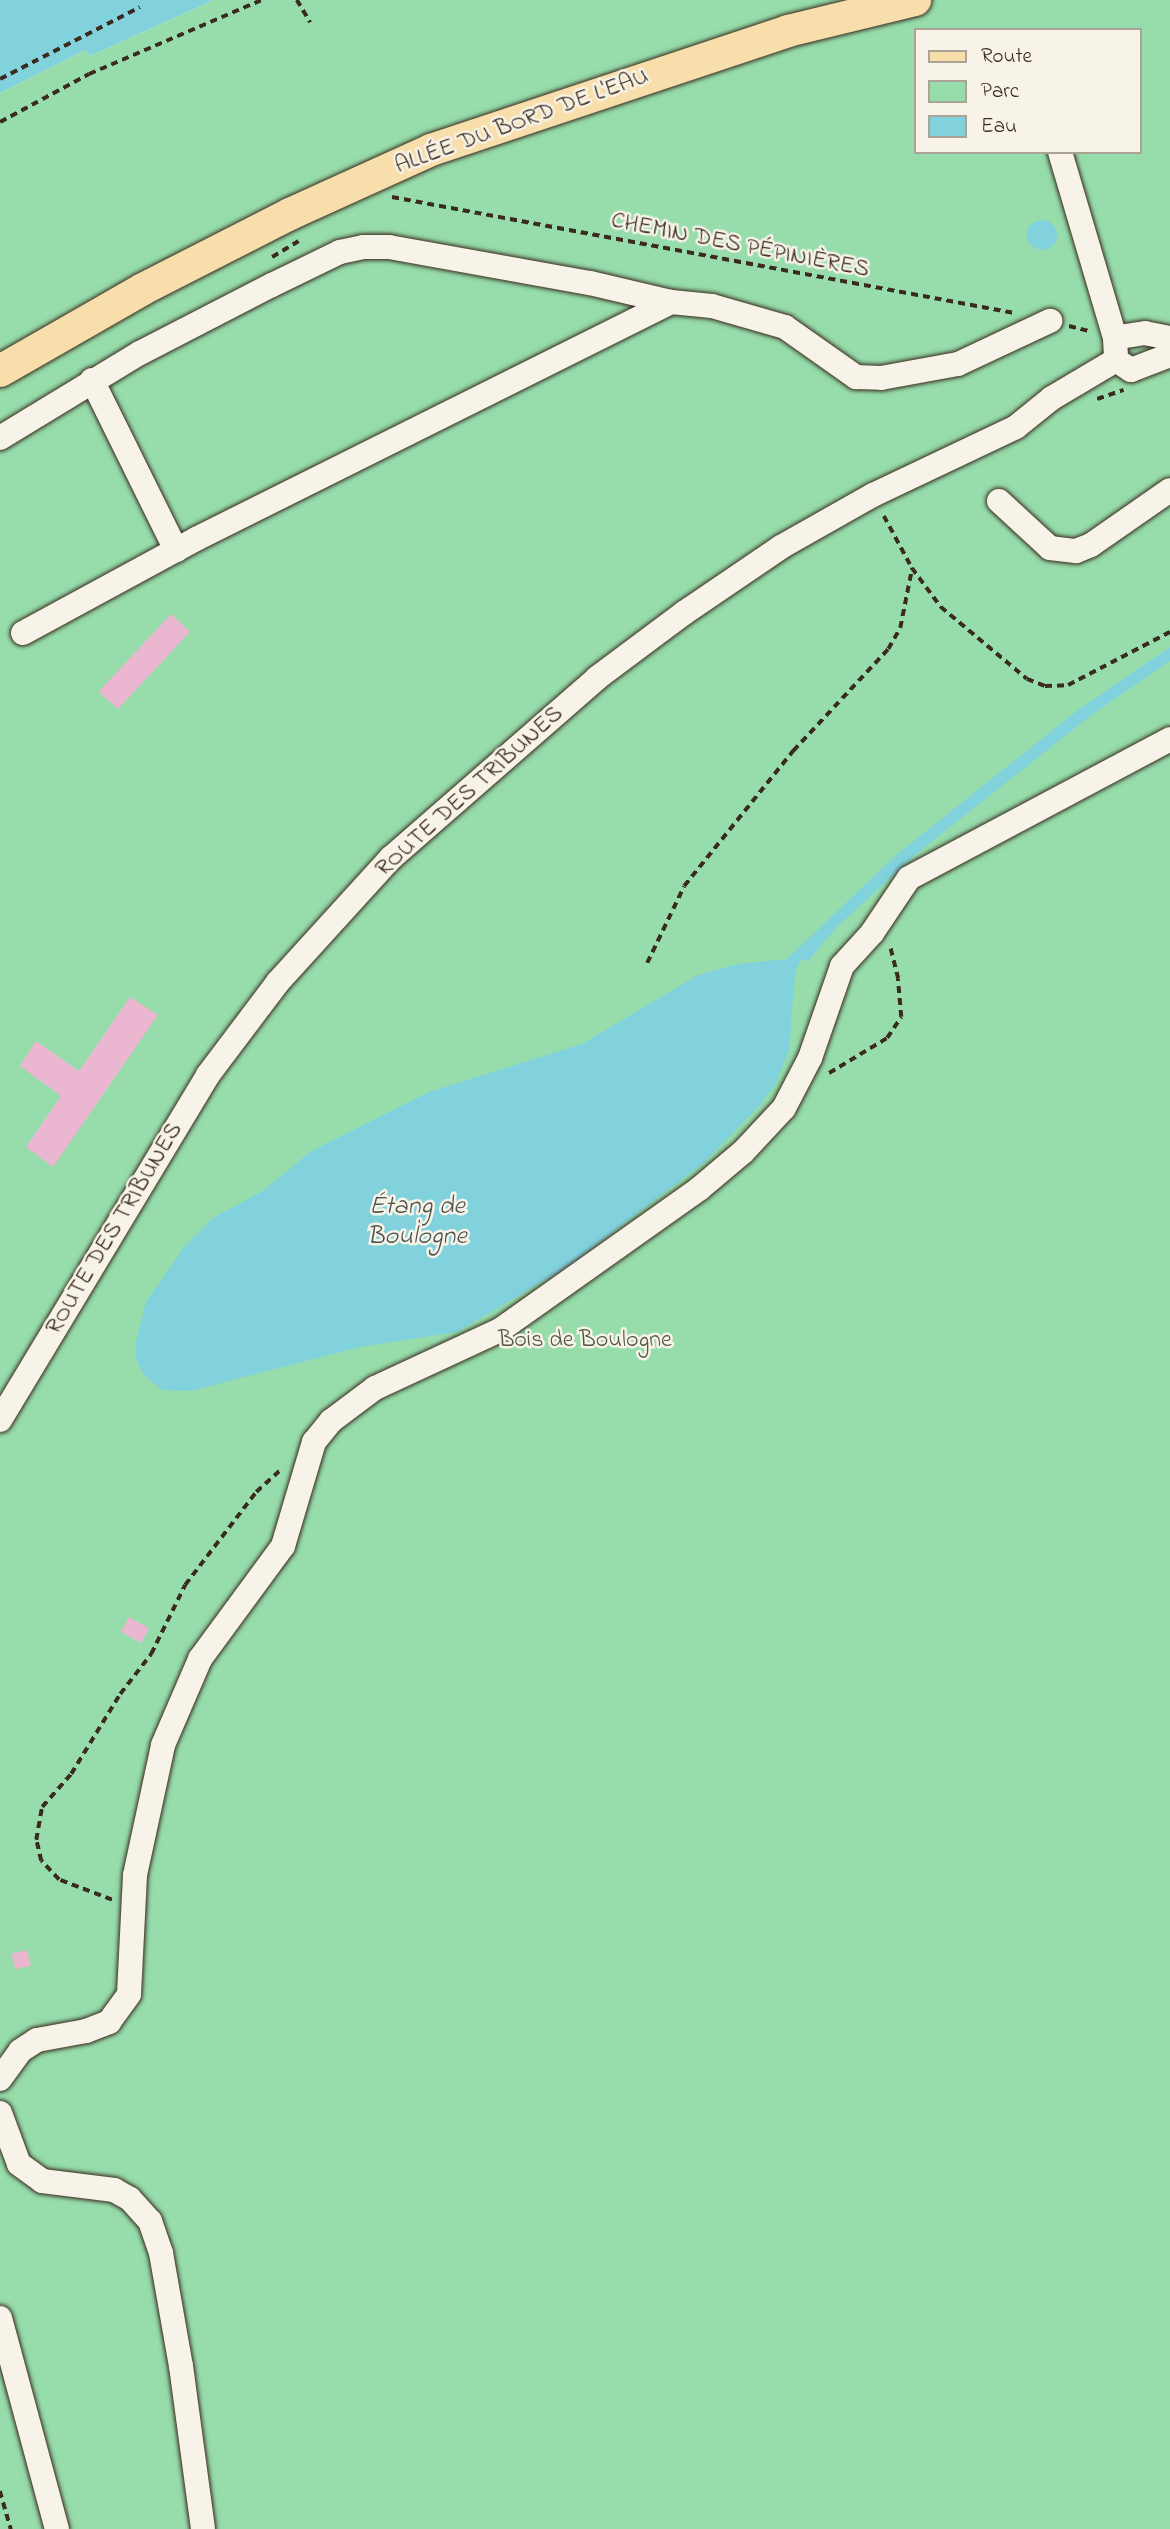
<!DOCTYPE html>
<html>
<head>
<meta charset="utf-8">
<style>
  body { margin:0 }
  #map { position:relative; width:1170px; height:2529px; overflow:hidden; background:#f7f3e8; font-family:"Indie Flower",sans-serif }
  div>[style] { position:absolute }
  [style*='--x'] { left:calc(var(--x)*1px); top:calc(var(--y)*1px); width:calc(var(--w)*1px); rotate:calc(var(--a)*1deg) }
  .green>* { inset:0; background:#96ddab }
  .water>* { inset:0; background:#82d2dd }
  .round { border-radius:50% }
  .building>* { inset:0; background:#ebb6d0; transform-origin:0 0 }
  .path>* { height:3.5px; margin-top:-1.75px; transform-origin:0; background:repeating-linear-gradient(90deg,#3b2a1e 0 7px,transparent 0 12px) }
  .roads { filter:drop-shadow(0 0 2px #3b2a1e) drop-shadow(0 0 2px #3b2a1e) }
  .minor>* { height:24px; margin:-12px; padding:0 12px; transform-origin:12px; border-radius:12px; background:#f7f3e8 }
  .major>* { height:32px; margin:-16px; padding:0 16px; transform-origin:16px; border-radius:16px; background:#f8deab }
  span { translate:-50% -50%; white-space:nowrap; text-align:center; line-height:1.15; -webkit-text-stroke:5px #f7f3e8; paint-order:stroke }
  .street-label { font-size:24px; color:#3b2a1e }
  .park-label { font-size:24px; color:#525741 }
  .water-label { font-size:26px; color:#4d544e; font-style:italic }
  .legend { position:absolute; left:914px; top:28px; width:228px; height:126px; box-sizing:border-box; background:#f7f3e8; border:2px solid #aca397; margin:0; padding:9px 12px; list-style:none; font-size:21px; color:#3b2a1e }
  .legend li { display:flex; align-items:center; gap:14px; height:35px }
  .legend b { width:35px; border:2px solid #aca397 }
</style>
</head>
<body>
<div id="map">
  <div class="green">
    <div style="clip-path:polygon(evenodd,214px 0,1170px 0,1170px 2529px,0 2529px,0 93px,85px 50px,90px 56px,214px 0,916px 30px,1140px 30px,1140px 152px,916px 152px,916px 30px)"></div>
  </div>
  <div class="water">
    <div style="clip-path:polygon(0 0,214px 0,90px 56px,85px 50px,0 93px)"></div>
    <div class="round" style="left:1027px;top:220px;width:30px;height:30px"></div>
    <div style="clip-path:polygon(1170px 647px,1170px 661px,1093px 714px,916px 854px,836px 928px,808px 961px,800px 960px,795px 973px,789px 1050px,775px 1085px,760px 1105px,705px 1162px,564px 1269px,457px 1332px,360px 1347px,191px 1391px,162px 1390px,143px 1374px,136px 1358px,136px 1342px,146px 1302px,185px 1246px,213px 1218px,263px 1191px,310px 1152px,429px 1092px,582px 1044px,698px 975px,738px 964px,787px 959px,895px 856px,1078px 710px)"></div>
  </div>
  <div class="building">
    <div style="left:171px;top:614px;width:26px;height:106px;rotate:43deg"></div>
    <div style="clip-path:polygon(130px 997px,158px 1015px,53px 1167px,26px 1147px,61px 1096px,20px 1066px,36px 1041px,79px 1071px)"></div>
    <div style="left:129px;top:1617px;width:23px;height:17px;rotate:29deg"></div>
    <div style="left:27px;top:1950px;width:16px;height:16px;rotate:76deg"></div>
  </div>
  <div class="path">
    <div style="--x:297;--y:0;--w:26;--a:59"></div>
    <div style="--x:0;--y:79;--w:157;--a:-27.2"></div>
    <div style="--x:0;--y:122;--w:101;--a:-28.3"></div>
    <div style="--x:89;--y:74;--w:188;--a:-23.2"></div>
    <div style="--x:392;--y:197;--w:633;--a:10.56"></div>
    <div style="--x:272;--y:257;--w:31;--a:-31"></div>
    <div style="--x:1069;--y:326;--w:21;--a:14"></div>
    <div style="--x:1097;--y:399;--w:28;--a:-19"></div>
    <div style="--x:884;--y:516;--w:59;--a:61.7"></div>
    <div style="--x:912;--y:568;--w:49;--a:53.4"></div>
    <div style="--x:941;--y:607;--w:112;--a:39.9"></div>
    <div style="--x:1027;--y:679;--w:19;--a:21"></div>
    <div style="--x:1045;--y:686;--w:23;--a:-2"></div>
    <div style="--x:1068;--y:685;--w:115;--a:-27.5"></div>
    <div style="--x:647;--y:963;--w:85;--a:-64.3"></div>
    <div style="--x:684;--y:886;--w:174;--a:-51.1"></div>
    <div style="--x:793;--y:751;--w:139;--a:-47"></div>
    <div style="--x:888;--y:649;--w:24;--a:-60"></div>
    <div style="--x:900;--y:628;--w:61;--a:-78.7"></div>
    <div style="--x:829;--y:1073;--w:68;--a:-31.1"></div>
    <div style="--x:887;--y:1038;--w:25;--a:-56"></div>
    <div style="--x:901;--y:1017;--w:38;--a:-95"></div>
    <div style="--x:898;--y:979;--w:33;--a:-104"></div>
    <div style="--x:112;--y:1900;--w:57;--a:-159.3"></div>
    <div style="--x:59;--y:1880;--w:26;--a:-133"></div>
    <div style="--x:41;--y:1861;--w:22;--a:-103"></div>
    <div style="--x:36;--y:1840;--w:34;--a:-80"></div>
    <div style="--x:42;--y:1807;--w:44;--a:-48.7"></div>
    <div style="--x:71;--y:1774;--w:94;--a:-58.5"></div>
    <div style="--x:120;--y:1694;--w:51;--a:-52.2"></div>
    <div style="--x:151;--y:1654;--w:77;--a:-63.8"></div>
    <div style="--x:185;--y:1585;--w:117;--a:-52.6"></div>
    <div style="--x:256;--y:1492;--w:36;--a:-42"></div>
    <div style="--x:0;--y:2491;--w:40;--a:74"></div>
  </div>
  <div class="roads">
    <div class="minor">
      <div style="--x:1060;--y:152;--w:194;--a:73.5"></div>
      <div style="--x:1170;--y:338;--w:25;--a:-169"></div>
      <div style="--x:1145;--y:333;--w:30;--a:171"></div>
      <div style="--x:1115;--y:338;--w:22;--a:87"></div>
      <div style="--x:1116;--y:360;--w:18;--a:34"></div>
      <div style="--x:1131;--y:370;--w:42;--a:-21"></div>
      <div style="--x:92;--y:380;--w:190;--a:63.7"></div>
      <div style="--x:0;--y:438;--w:164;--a:-31.3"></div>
      <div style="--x:140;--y:353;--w:148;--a:-27.3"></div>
      <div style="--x:272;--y:285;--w:76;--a:-25.9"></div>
      <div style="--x:340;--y:252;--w:24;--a:-12"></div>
      <div style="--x:363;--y:247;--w:26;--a:0"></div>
      <div style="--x:389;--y:247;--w:204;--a:10.2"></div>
      <div style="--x:590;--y:283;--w:83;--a:13.2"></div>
      <div style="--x:999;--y:501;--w:69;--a:42.7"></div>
      <div style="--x:1050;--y:548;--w:26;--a:7"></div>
      <div style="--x:1076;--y:551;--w:16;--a:-22"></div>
      <div style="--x:1091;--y:545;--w:96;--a:-34.8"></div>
      <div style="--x:23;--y:633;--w:197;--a:-28.5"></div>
      <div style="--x:196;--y:539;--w:531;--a:-26.52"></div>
      <div style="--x:671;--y:302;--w:41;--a:5.6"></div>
      <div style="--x:712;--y:306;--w:76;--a:16"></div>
      <div style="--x:785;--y:327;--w:87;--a:35.2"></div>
      <div style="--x:856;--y:377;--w:25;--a:2"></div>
      <div style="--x:881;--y:378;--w:78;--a:-10.3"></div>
      <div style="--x:958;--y:364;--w:102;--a:-25.1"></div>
      <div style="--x:0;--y:1420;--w:403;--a:-58.9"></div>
      <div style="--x:208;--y:1075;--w:116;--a:-53"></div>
      <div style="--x:278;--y:982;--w:168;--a:-47.7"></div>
      <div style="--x:391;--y:858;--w:274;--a:-41.1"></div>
      <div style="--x:597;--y:678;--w:109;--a:-36.8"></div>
      <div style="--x:684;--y:613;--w:117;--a:-34.2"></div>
      <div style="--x:781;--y:547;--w:106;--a:-29.5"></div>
      <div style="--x:873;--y:495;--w:158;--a:-25.4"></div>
      <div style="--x:1016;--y:427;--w:46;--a:-38.9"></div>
      <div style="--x:1052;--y:398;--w:74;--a:-30.7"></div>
      <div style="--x:0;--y:2079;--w:34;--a:-54"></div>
      <div style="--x:20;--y:2051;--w:20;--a:-33"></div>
      <div style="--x:37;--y:2040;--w:50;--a:-10.4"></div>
      <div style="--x:86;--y:2031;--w:25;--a:-21"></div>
      <div style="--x:109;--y:2022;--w:34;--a:-54"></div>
      <div style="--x:129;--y:1994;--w:119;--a:-87.1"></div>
      <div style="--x:135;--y:1875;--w:133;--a:-77.8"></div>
      <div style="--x:163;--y:1745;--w:94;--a:-66.7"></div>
      <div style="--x:200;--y:1659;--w:140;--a:-53.7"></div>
      <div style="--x:283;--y:1546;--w:109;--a:-73.4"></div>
      <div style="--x:314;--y:1442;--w:27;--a:-51"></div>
      <div style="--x:331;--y:1421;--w:55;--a:-36.9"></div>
      <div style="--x:375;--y:1388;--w:138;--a:-24.9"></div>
      <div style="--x:500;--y:1330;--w:244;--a:-35.3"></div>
      <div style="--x:699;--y:1189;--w:57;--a:-40.1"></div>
      <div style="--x:743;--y:1152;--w:60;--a:-47"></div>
      <div style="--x:784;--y:1108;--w:56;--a:-62.5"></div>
      <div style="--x:810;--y:1058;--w:97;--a:-70.8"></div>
      <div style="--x:842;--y:966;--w:45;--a:-47.7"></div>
      <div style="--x:872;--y:933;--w:66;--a:-56.1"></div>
      <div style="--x:909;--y:878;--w:296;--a:-28"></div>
      <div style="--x:0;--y:2113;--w:54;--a:69.6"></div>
      <div style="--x:19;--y:2164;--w:29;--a:36"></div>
      <div style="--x:42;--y:2181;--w:73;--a:7.1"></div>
      <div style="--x:114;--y:2190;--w:18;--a:29"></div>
      <div style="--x:130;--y:2199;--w:30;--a:48"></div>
      <div style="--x:150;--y:2221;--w:34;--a:71"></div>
      <div style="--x:161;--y:2253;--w:115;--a:80"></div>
      <div style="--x:181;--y:2366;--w:164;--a:82.3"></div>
      <div style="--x:0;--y:2318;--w:219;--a:74.9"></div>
    </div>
    <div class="major">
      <div style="--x:0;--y:371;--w:165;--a:-29.8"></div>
      <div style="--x:143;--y:289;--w:165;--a:-27"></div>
      <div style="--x:290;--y:214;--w:155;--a:-24.4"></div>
      <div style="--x:431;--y:150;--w:376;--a:-18.4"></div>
      <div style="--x:788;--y:31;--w:131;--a:-13.7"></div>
    </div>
  </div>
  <div class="street-label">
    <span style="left:522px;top:122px;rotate:-20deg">ALLÉE DU BORD DE L'EAU</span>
    <span style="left:740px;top:246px;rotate:11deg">CHEMIN DES PÉPINIÈRES</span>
    <span style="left:470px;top:792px;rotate:-42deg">ROUTE DES TRIBUNES</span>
    <span style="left:115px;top:1229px;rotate:-59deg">ROUTE DES TRIBUNES</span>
  </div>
  <div class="park-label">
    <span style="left:585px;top:1341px">Bois de Boulogne</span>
  </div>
  <div class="water-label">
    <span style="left:417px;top:1223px">Étang de<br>Boulogne</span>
  </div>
  <ul class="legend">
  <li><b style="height:9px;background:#f8deab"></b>Route</li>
  <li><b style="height:19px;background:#96ddab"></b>Parc</li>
  <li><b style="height:19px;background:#82d2dd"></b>Eau</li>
  </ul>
</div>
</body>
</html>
